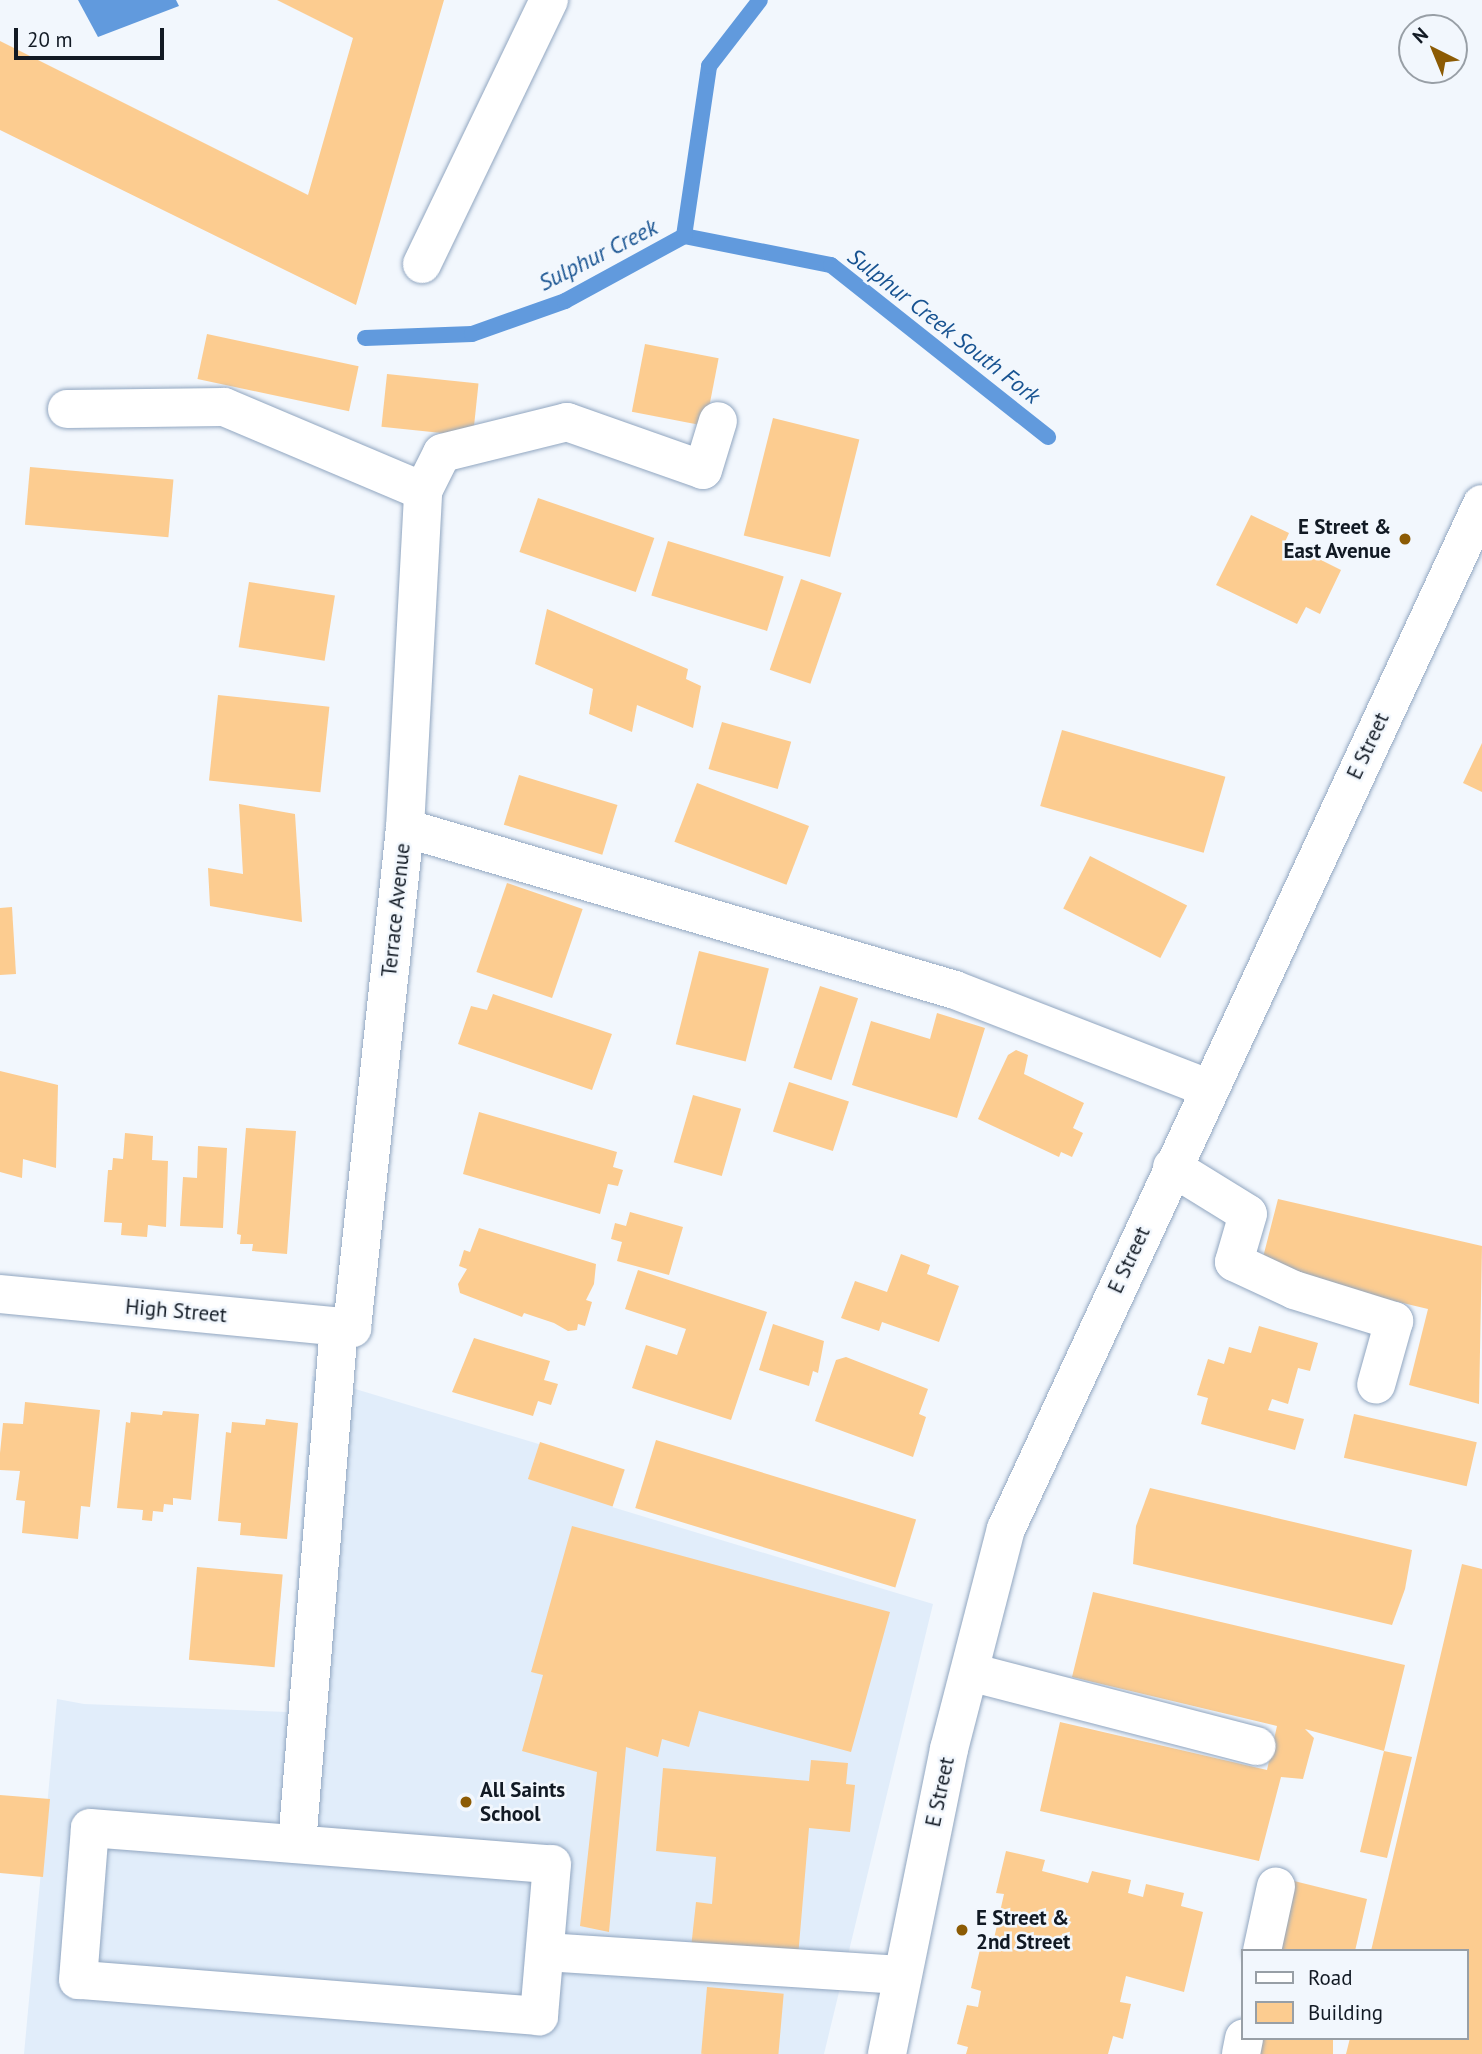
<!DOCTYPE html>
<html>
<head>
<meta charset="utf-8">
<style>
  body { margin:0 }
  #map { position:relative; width:1482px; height:2054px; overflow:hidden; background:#f2f7fd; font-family:"PT Sans",sans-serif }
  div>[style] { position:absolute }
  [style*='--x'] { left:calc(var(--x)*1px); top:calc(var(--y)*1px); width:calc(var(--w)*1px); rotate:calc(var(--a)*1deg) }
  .built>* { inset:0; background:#e1edfa }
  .water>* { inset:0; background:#619add }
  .stream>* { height:16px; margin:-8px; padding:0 8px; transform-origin:8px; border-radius:8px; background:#619add }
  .building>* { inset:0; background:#fccc90; transform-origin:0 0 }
  .roads { filter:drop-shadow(0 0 2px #91a6c0) drop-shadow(0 0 2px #91a6c0) }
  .minor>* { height:38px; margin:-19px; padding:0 19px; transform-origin:19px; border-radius:19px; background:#fff }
  .dots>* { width:19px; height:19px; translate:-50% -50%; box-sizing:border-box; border:4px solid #f2f7fd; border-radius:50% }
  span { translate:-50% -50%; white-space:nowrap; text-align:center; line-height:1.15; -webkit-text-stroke:5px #f2f7fd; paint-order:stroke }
  .poi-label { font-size:21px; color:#121a24; font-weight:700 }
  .right { translate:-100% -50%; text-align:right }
  .left { translate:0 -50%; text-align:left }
  .street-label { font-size:21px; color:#121a24 }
  .water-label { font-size:23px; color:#185391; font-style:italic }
  .legend { position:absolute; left:1241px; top:1949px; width:228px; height:91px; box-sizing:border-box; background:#f2f7fd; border:2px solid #989fa6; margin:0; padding:9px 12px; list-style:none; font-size:21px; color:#121a24 }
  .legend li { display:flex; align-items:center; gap:14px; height:35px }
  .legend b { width:35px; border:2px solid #989fa6 }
  .north { position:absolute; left:1398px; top:14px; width:70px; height:70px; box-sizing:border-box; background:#f2f7fd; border:2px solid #989fa6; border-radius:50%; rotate:317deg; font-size:19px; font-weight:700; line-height:28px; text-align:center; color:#121a24 }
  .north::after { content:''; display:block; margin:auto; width:24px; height:32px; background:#8c5b04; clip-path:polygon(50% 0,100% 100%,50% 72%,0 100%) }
  .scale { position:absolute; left:14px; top:28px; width:150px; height:32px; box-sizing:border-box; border:4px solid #121a24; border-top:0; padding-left:9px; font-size:21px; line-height:24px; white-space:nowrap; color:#121a24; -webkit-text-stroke:5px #f2f7fd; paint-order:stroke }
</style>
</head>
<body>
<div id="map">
  <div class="built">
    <div style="clip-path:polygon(312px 1376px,625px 1470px,612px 1507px,933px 1604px,824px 2054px,24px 2054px,57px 1699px,84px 1704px,287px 1712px)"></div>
  </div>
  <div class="water">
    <div style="clip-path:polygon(78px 0,176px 0,179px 6px,98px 37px)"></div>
  </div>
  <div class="stream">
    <div style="--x:684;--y:236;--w:150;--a:11.2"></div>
    <div style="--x:831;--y:265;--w:277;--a:38.4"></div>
    <div style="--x:365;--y:338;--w:107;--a:-2.1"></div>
    <div style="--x:472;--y:334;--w:99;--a:-19.5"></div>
    <div style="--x:565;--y:301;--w:136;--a:-28.6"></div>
    <div style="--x:684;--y:236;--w:172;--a:-81.6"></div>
    <div style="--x:709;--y:66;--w:83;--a:-52.3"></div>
  </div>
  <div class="building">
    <div style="clip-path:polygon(277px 0,444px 0,356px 305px,0 130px,0 41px,308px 195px,353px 38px)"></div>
    <div style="left:207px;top:334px;width:155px;height:46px;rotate:12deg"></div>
    <div style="left:645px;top:344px;width:75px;height:69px;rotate:11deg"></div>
    <div style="left:387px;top:374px;width:92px;height:53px;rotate:6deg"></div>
    <div style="left:773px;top:418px;width:89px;height:121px;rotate:14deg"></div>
    <div style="left:30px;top:467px;width:144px;height:58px;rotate:5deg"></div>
    <div style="left:538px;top:498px;width:123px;height:57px;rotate:19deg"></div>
    <div style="clip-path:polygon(1251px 515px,1289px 533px,1285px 542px,1341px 570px,1320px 614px,1306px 607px,1297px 624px,1216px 585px)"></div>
    <div style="left:668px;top:541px;width:121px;height:57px;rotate:17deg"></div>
    <div style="left:801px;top:579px;width:43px;height:96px;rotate:19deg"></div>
    <div style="left:249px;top:582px;width:87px;height:66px;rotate:9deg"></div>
    <div style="clip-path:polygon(547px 609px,688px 669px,686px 679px,701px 686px,693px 728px,637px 705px,632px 732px,589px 714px,593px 689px,535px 664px)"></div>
    <div style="left:218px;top:695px;width:112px;height:86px;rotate:6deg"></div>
    <div style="left:722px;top:722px;width:72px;height:49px;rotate:16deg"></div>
    <div style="left:1062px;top:730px;width:170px;height:79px;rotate:16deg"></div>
    <div style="clip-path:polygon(1482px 743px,1482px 792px,1463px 783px)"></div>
    <div style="left:519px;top:775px;width:103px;height:52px;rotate:17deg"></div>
    <div style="left:697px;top:783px;width:120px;height:63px;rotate:21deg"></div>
    <div style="clip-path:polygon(239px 804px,295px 814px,302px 922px,210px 906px,208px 868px,243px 874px)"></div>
    <div style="left:1090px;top:856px;width:109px;height:59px;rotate:27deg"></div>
    <div style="left:507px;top:883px;width:80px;height:94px;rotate:19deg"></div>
    <div style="clip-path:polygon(12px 907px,16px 974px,0 975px,0 908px)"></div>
    <div style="left:699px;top:951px;width:72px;height:96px;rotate:14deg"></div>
    <div style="left:820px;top:986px;width:40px;height:86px;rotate:18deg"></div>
    <div style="clip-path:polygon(493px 994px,612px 1034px,592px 1090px,458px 1044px,471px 1006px,487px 1010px)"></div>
    <div style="clip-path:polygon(937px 1013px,985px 1028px,957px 1118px,852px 1085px,871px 1021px,930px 1039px)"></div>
    <div style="clip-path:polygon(1016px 1050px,1028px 1055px,1024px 1074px,1084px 1103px,1073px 1128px,1083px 1133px,1072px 1157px,1061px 1152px,1059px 1157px,978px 1119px,1008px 1055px)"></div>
    <div style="clip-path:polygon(0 1071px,58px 1085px,56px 1168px,23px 1159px,22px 1178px,0 1172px)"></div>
    <div style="left:789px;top:1082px;width:63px;height:52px;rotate:18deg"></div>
    <div style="left:693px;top:1095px;width:50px;height:70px;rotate:16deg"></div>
    <div style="clip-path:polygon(479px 1112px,617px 1152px,613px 1167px,623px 1170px,618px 1186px,608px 1184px,600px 1214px,463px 1174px)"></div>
    <div style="clip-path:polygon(246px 1128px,296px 1131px,287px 1254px,252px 1251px,253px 1244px,240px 1244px,241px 1235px,237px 1234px)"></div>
    <div style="clip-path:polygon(125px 1133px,153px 1136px,152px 1160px,168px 1161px,166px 1227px,148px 1225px,147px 1237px,121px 1235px,122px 1223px,104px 1222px,108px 1170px,112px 1170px,113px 1158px,123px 1159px)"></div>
    <div style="clip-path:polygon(198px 1146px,227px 1148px,223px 1228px,180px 1226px,183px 1177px,197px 1178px)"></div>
    <div style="clip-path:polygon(1278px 1199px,1482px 1246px,1479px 1404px,1409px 1385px,1428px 1309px,1260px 1269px)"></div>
    <div style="clip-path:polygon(630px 1212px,683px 1227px,669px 1275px,617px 1261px,622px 1242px,611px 1239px,615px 1223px,626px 1226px)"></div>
    <div style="clip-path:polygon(479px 1228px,596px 1264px,594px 1284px,586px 1300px,592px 1302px,585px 1326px,578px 1324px,577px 1330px,568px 1331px,554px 1323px,524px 1313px,522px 1317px,460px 1293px,458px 1284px,467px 1269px,459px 1266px,464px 1250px,470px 1252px)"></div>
    <div style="clip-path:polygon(901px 1254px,930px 1265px,927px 1274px,959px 1286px,939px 1342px,882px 1322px,879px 1331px,841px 1318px,855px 1281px,887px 1292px)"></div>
    <div style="clip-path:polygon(638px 1270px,767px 1312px,731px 1420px,632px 1388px,646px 1345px,677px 1355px,686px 1329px,625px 1309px)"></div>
    <div style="clip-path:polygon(773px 1324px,824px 1341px,818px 1373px,813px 1371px,809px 1386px,759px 1370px)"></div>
    <div style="clip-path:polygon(1259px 1326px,1318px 1343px,1310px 1371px,1298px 1368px,1288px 1404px,1272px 1399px,1268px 1410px,1304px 1419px,1295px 1450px,1201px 1424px,1208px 1398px,1197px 1395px,1208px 1359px,1224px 1364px,1229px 1347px,1251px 1353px)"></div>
    <div style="clip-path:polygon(474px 1338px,550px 1361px,544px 1380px,558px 1384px,551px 1405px,538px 1401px,533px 1416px,452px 1392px)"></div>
    <div style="clip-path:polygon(846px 1357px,928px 1389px,919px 1414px,926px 1417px,913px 1457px,815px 1421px,836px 1360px)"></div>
    <div style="clip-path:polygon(25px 1402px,100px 1410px,90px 1507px,81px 1506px,78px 1539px,22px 1533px,25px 1501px,16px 1500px,20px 1471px,0 1470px,0 1453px,3px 1423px,23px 1424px)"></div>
    <div style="clip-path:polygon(163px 1411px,199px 1414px,191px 1500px,173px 1498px,173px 1505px,164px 1504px,163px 1512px,153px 1511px,152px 1521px,142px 1520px,143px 1510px,117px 1508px,126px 1422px,130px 1423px,131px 1412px,162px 1415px)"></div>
    <div style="left:1354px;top:1414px;width:126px;height:45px;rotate:13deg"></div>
    <div style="clip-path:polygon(266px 1419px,298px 1423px,287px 1539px,240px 1535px,241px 1523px,218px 1521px,226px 1432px,231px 1433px,232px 1422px,265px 1425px)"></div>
    <div style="left:656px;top:1440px;width:272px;height:71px;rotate:17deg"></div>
    <div style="left:540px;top:1442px;width:89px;height:39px;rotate:18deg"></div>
    <div style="clip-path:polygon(1150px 1488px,1412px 1550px,1405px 1589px,1392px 1625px,1133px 1564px,1136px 1526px)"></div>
    <div style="clip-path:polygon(572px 1526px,890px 1612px,851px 1752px,699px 1711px,689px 1747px,662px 1739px,658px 1757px,626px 1747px,609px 1932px,580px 1926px,597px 1772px,522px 1751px,543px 1675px,531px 1672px)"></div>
    <div style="clip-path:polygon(1462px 1564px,1482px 1569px,1482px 2054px,1346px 2054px,1350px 2038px,1466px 2038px,1466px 1951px,1371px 1951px)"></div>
    <div style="left:197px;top:1567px;width:86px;height:93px;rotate:5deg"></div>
    <div style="clip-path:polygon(1093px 1592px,1405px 1665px,1384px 1751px,1412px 1757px,1387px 1858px,1360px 1852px,1384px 1751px,1305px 1729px,1314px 1738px,1303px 1779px,1281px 1777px,1259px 1861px,1040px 1811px,1060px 1722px,1267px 1770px,1277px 1726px,1072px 1677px)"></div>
    <div style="clip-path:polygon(811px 1760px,848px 1763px,846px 1784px,855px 1785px,850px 1832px,809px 1828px,798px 1957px,691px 1948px,696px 1902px,712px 1904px,716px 1857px,656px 1851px,663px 1768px,809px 1781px)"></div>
    <div style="clip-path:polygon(0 1795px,50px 1799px,43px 1877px,0 1873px)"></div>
    <div style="clip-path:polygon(1006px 1851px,1045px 1860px,1042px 1871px,1088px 1883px,1092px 1871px,1131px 1880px,1128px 1893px,1143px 1897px,1146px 1884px,1184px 1893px,1181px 1906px,1203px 1912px,1184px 1992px,1126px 1976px,1120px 2002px,1131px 2004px,1123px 2039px,1113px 2036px,1108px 2054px,966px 2054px,968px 2047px,957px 2044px,967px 2005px,978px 2007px,981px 1991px,971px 1988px,980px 1949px,991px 1952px,1004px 1894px,996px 1893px)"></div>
    <div style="clip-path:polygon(1294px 1881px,1367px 1899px,1355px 1951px,1277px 1951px)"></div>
    <div style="left:707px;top:1987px;width:77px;height:67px;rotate:5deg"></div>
    <div style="left:1256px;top:2038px;width:77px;height:16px"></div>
  </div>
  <div class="roads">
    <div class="minor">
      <div style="--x:422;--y:264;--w:293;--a:-64.3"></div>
      <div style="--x:67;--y:409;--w:157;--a:-0.7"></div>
      <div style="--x:224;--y:407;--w:216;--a:22.9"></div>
      <div style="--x:405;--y:828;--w:573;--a:16.41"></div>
      <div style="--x:955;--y:990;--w:271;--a:21.2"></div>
      <div style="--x:1172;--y:1167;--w:89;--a:31.7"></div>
      <div style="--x:1248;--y:1214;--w:50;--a:106.3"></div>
      <div style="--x:1234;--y:1262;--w:66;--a:25"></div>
      <div style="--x:1294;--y:1290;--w:105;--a:17.2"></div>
      <div style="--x:1394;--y:1321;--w:66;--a:105.7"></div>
      <div style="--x:0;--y:1294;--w:354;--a:5.5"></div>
      <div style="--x:352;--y:1328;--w:503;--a:-83.95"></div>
      <div style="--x:405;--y:828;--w:337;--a:-86.9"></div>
      <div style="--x:423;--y:491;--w:42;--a:-63.4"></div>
      <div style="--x:442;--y:453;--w:129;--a:-13.9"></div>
      <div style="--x:567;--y:422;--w:144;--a:19.4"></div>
      <div style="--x:703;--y:470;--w:51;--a:-73"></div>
      <div style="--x:970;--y:1672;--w:296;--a:14.5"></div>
      <div style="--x:90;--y:1828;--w:463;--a:4.5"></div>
      <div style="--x:552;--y:1864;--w:153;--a:94.9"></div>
      <div style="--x:539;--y:2016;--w:462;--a:-175.5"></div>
      <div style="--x:78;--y:1980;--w:152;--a:-85.5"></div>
      <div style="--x:297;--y:1844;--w:520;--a:-85.36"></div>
      <div style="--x:1262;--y:1951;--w:66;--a:-77.8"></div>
      <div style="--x:545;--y:1952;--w:357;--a:3.7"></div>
      <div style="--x:887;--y:2054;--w:311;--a:-78.5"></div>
      <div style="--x:949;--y:1749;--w:227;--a:-75.5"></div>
      <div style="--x:1006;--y:1529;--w:1130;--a:-65.09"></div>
      <div style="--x:1241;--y:2054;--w:16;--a:-79"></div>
    </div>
  </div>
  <div class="dots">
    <div style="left:1405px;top:539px;background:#8c5b04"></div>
    <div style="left:466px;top:1802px;background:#8c5b04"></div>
    <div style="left:962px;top:1930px;background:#8c5b04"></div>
  </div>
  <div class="poi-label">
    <span class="right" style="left:1391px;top:539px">E Street &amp;<br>East Avenue</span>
    <span class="left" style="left:480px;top:1802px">All Saints<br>School</span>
    <span class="left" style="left:976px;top:1930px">E Street &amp;<br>2nd Street</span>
  </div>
  <div class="street-label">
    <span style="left:1368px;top:746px;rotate:-65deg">E Street</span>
    <span style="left:396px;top:910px;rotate:-84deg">Terrace Avenue</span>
    <span style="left:1129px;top:1260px;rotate:-65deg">E Street</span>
    <span style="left:176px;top:1311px;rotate:5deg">High Street</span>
    <span style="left:940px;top:1792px;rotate:-78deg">E Street</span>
  </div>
  <div class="water-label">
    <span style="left:598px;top:255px;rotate:-27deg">Sulphur Creek</span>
    <span style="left:944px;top:326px;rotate:38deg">Sulphur Creek South Fork</span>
  </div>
  <ul class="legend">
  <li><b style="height:9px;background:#fff"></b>Road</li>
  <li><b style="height:19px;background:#fccc90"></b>Building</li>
  </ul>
  <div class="north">N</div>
  <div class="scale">20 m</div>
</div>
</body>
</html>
